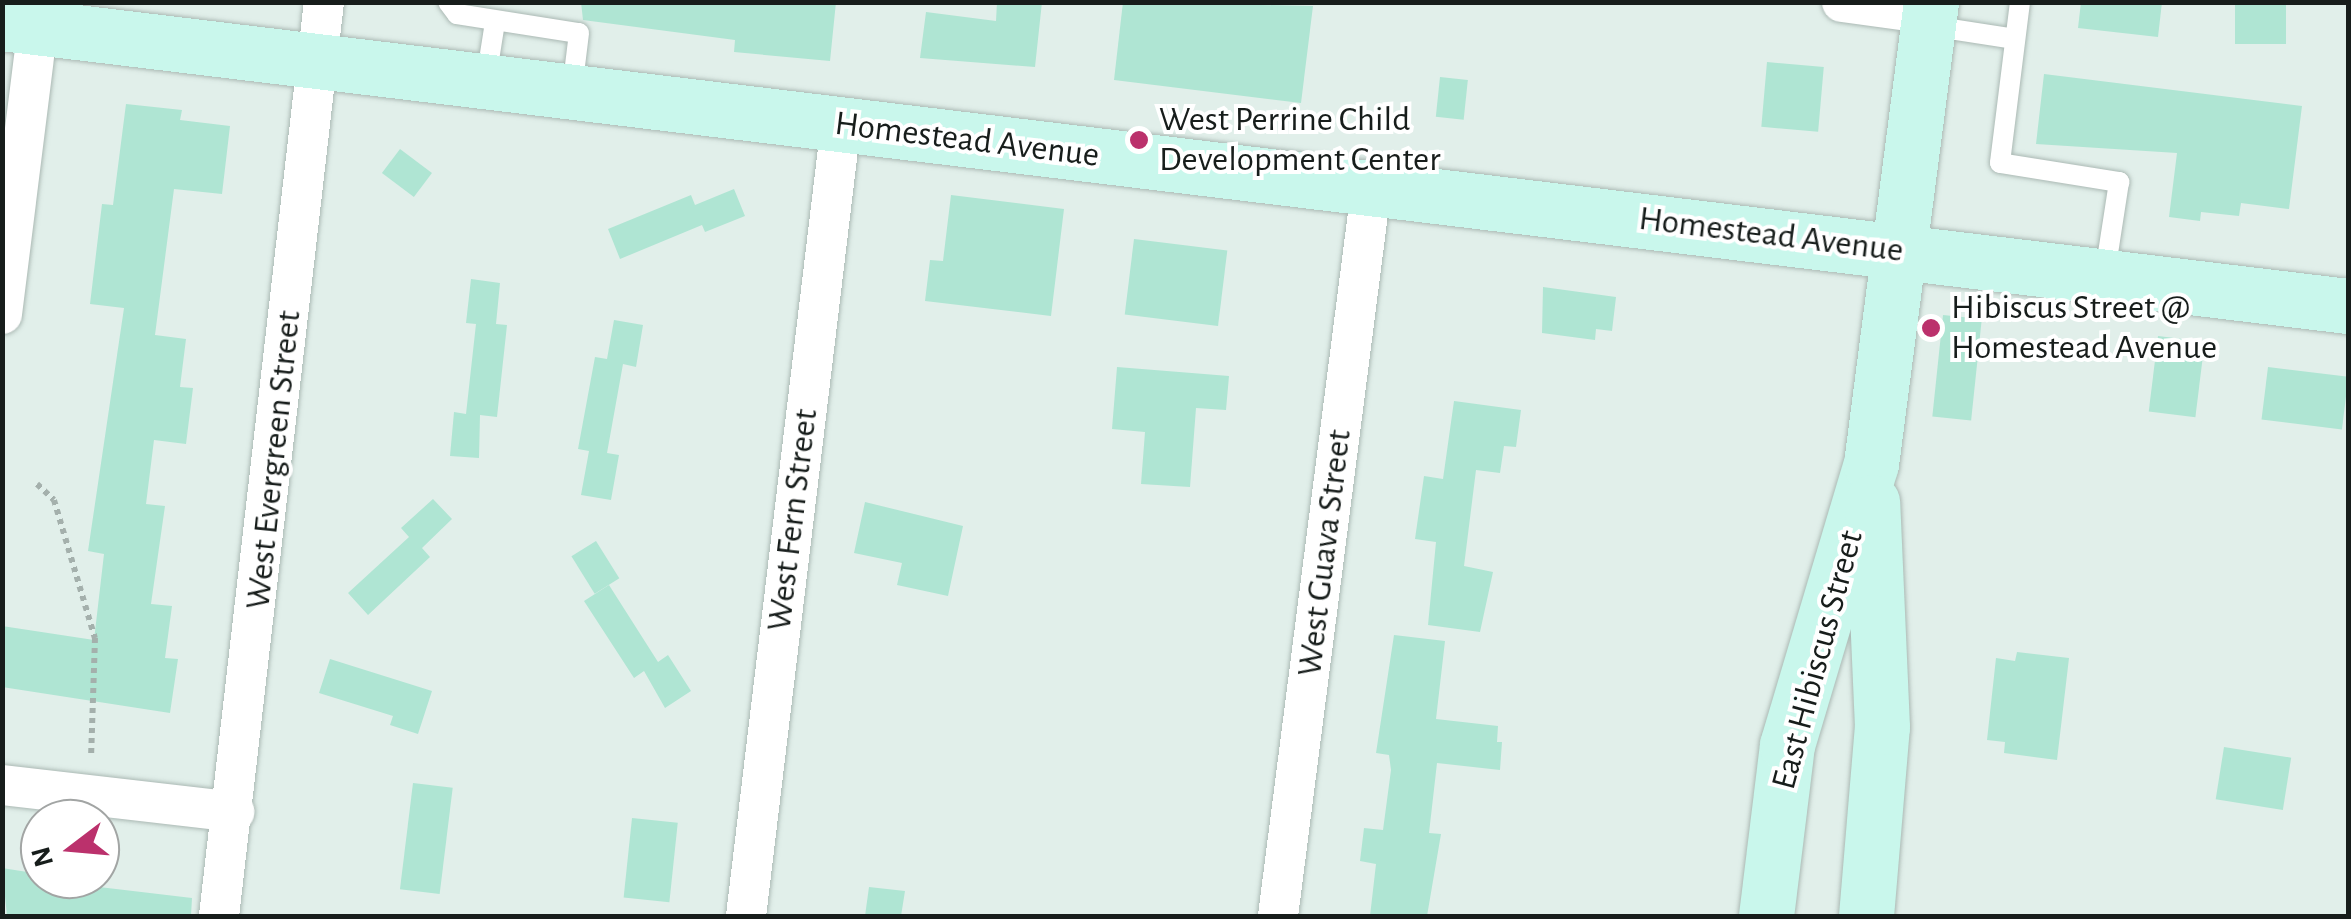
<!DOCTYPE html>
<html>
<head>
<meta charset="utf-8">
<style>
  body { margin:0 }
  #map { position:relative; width:2351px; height:919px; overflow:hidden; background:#e1efea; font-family:"Alegreya Sans",sans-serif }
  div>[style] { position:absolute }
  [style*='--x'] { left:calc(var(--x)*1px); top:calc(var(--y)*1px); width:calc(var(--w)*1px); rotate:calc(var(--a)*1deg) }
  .building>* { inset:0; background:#afe5d3; transform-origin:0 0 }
  .path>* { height:6px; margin-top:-3px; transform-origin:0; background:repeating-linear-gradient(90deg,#a4b0ac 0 5px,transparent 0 10px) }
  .roads { filter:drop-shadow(0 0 2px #abb9b4) drop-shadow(0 0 2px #abb9b4) }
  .lane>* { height:20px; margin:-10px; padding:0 10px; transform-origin:10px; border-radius:10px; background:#fff }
  .street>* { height:40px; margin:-20px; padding:0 20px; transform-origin:20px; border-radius:20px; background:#fff }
  .secondary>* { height:55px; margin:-27.5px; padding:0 27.5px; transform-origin:27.5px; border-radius:27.5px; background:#c9f7ec }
  .dots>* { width:28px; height:28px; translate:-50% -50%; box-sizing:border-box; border:5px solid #fff; border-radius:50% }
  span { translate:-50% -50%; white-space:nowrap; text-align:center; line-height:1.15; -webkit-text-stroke:8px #fff; paint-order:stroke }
  .poi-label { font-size:35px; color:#171d1b }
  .left { translate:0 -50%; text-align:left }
  .street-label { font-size:35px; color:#171d1b }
  .frame { position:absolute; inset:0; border:5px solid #171d1b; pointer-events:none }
  .north { position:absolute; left:20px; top:799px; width:100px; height:100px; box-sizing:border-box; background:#fff; border:2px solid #a2a5a4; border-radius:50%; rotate:254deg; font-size:28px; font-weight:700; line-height:40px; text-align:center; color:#171d1b }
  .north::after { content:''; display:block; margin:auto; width:35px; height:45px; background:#bb316c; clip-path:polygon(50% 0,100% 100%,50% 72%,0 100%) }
</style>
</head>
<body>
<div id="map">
  <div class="building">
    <div style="clip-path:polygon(581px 2px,836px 2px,830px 61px,734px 52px,735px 40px,583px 20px)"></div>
    <div style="clip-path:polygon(997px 2px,1042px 2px,1035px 67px,920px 58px,926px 12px,996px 21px)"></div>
    <div style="clip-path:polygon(1123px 2px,1313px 6px,1301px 103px,1114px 80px)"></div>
    <div style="clip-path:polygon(2081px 2px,2162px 2px,2158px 37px,2078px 28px)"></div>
    <div style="left:2235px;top:2px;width:51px;height:42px"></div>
    <div style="left:1767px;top:62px;width:57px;height:65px;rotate:5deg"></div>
    <div style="clip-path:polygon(2044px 74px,2302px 106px,2289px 209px,2241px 203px,2239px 216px,2201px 212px,2200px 221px,2169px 217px,2177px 153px,2036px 144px)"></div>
    <div style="left:1440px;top:77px;width:28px;height:40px;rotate:6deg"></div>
    <div style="clip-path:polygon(126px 104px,182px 110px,180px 120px,230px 126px,222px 194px,174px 189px,155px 335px,186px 339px,180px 387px,193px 388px,186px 444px,154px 440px,146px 504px,165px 506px,151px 604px,172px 606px,165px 658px,178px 659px,170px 713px,2px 687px,2px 626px,94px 640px,104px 554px,88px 551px,124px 308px,90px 304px,102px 204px,113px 205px)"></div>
    <div style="left:400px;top:149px;width:40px;height:30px;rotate:37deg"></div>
    <div style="clip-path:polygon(734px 189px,745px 216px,705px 232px,702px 225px,620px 259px,608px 229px,691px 195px,695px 205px)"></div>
    <div style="clip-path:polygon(951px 195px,1064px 209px,1051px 316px,925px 301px,930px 260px,943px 261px)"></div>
    <div style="left:1134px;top:239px;width:94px;height:76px;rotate:7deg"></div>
    <div style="clip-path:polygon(471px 279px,500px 283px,496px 324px,507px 325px,497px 417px,480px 415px,479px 458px,450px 456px,454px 412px,466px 414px,476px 324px,466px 323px)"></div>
    <div style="clip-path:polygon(1543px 287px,1616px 297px,1612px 331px,1596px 329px,1595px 340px,1542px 333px)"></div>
    <div style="left:1943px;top:315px;width:39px;height:102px;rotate:6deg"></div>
    <div style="clip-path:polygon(614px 320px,643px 325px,636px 367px,623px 364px,607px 453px,619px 455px,611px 500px,581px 495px,589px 451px,578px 449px,595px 357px,607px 359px)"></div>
    <div style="left:2158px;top:336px;width:47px;height:76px;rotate:7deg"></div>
    <div style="clip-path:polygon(1117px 367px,1229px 376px,1226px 410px,1196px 408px,1190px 487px,1141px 484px,1145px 432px,1112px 429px)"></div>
    <div style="left:2268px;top:367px;width:81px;height:53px;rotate:7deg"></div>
    <div style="clip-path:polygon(1454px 401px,1521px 410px,1516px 447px,1504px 446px,1500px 473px,1476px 470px,1464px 566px,1493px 572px,1480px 632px,1428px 625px,1436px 542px,1415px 539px,1424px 476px,1443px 479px)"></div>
    <div style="clip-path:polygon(433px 499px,452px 519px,422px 548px,430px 557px,368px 615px,348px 593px,409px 537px,401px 528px)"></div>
    <div style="clip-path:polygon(865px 502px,963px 526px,948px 596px,897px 585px,902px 563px,854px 553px)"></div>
    <div style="left:596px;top:541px;width:44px;height:29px;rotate:58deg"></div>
    <div style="clip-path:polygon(609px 585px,658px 662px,668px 655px,691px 691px,665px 708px,644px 671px,634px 678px,584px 601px)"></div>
    <div style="clip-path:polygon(1394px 635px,1445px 641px,1436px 719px,1498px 726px,1497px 742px,1502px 742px,1500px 770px,1437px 763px,1429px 833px,1441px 834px,1427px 916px,1370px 916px,1376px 864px,1360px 861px,1364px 828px,1383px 830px,1391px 770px,1389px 755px,1376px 753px)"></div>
    <div style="clip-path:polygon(2017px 652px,2069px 658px,2057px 760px,2004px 753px,2005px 742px,1987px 740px,1996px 658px,2015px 661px)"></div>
    <div style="clip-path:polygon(330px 659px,432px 691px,418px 734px,390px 725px,393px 716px,319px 693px)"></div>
    <div style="left:2224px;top:747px;width:68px;height:53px;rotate:9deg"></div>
    <div style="left:413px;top:783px;width:40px;height:107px;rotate:7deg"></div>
    <div style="left:632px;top:818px;width:46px;height:80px;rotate:6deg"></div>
    <div style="clip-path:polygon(2px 868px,40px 874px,40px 880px,192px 898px,191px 916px,7px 916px)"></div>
    <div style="clip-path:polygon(869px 887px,905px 891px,901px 916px,865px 916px)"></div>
  </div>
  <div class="path">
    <div style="--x:37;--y:484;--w:23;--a:43"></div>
    <div style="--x:54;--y:500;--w:144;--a:73.5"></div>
    <div style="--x:95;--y:638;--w:120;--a:91.9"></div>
  </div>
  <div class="roads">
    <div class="lane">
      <div style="--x:448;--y:2;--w:15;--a:53"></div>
      <div style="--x:457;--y:14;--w:123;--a:8.9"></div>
      <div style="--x:579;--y:33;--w:57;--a:97"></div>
      <div style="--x:2020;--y:2;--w:162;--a:97.1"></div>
      <div style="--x:2000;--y:163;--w:121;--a:9.1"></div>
      <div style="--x:2119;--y:182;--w:91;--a:98.8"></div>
      <div style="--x:1931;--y:26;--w:85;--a:8.8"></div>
      <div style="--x:486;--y:79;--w:58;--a:-81"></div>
    </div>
    <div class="street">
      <div style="--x:1842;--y:2;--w:89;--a:7.8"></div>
      <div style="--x:2;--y:314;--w:289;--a:-82.9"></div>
      <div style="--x:2;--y:785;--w:234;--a:6.6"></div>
      <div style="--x:219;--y:916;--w:920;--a:-83.45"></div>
      <div style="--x:746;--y:916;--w:798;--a:-83.16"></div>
      <div style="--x:1278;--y:916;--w:732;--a:-82.7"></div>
    </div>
    <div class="secondary">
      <div style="--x:2;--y:23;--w:2363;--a:6.88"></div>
      <div style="--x:1766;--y:916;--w:172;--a:-83"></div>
      <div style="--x:1787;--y:745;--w:293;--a:-73.4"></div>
      <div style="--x:1871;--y:464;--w:466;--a:-82.6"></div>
      <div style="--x:1866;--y:916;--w:190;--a:-85.2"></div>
      <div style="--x:1882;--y:727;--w:225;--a:-92.5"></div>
    </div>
  </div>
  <div class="dots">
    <div style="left:1139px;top:140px;background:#bb316c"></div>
    <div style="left:1931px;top:328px;background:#bb316c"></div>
  </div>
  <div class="poi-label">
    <span class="left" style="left:1159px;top:140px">West Perrine Child<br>Development Center</span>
    <span class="left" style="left:1951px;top:328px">Hibiscus Street @<br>Homestead Avenue</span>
  </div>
  <div class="street-label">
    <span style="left:967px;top:140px;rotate:7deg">Homestead Avenue</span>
    <span style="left:1771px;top:235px;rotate:7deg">Homestead Avenue</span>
    <span style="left:274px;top:460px;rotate:-84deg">West Evergreen Street</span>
    <span style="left:793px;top:520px;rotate:-83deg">West Fern Street</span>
    <span style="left:1325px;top:553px;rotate:-83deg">West Guava Street</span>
    <span style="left:1818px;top:660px;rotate:-75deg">East Hibiscus Street</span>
  </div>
  <div class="frame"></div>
  <div class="north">N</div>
</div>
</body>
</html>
